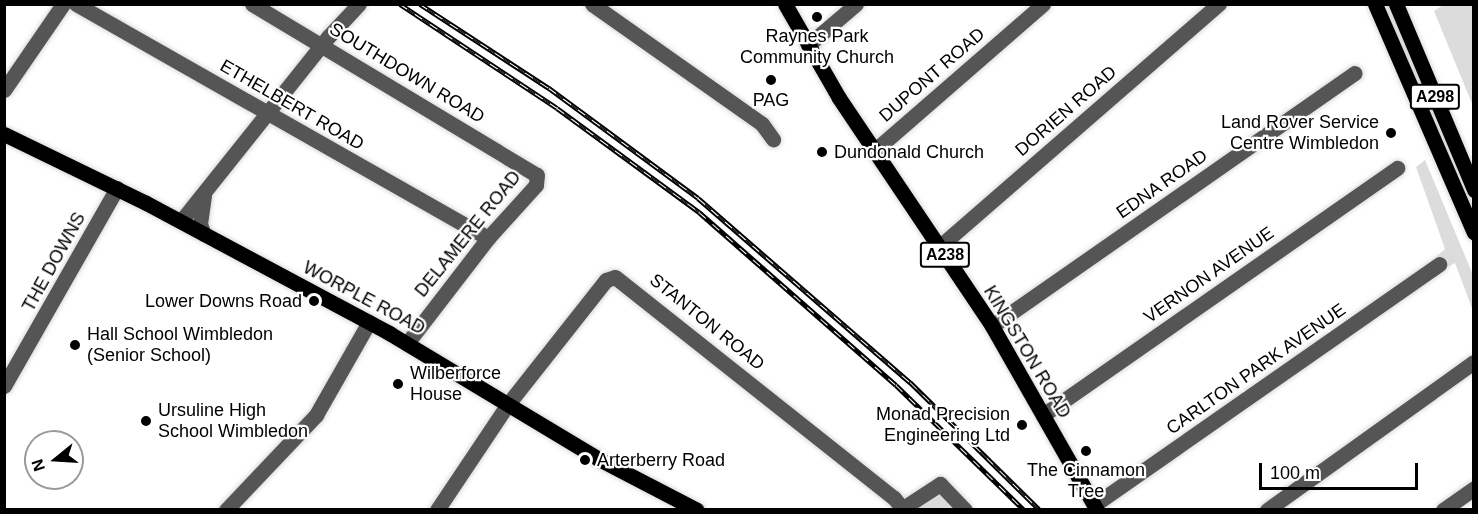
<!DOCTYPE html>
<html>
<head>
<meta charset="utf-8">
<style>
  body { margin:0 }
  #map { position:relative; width:1478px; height:514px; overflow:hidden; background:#fff; font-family:Arial,sans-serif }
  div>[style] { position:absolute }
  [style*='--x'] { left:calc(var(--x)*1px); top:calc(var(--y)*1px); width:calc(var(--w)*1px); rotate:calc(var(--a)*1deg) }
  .green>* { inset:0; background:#dcdcdc }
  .roads { filter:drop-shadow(0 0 2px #dbdbdb) drop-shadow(0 0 2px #dbdbdb) }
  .minor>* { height:15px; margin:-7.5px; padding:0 7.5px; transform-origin:7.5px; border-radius:7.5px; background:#555 }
  .major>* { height:15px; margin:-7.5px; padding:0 7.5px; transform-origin:7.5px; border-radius:7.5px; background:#000 }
  .rail>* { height:5px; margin-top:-2.5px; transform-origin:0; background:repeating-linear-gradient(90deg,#fff 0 9px,#000 0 18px); box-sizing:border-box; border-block:2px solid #000 }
  .dots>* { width:16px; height:16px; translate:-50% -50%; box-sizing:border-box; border:3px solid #fff; border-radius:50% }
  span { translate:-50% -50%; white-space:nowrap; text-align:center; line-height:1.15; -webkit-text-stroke:4.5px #fff; paint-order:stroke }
  .shield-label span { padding:2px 4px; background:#fff; border:2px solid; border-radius:4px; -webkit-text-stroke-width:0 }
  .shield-label { font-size:16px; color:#000; font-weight:700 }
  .poi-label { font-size:18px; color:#000 }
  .right { translate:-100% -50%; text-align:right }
  .left { translate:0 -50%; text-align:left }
  .street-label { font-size:18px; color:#000 }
  .frame { position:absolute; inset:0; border:6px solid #000; pointer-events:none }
  .north { position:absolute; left:24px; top:430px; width:60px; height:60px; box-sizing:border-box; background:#fff; border:2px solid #999; border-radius:50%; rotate:252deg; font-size:16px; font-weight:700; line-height:24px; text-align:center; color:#000 }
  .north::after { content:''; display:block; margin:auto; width:21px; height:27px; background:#000; clip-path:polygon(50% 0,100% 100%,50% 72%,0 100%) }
  .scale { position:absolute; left:1259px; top:463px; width:159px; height:27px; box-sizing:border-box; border:3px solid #000; border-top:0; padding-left:8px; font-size:18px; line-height:21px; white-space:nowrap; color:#000; -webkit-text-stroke:4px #fff; paint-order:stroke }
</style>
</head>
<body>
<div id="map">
  <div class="green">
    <div style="clip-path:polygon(1386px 5px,1391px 5px,1473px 206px,1473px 219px,1407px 66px)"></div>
    <div style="clip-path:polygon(1443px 5px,1473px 5px,1473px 106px,1434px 11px)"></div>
    <div style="clip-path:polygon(1425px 160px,1473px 275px,1473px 311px,1455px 263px,1446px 268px,1437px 256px,1445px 249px,1416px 167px)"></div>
    <div style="clip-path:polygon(941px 492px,957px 510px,915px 510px,928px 500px)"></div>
  </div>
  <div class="roads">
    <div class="minor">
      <div style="--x:76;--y:4;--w:474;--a:29.6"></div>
      <div style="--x:252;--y:4;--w:332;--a:31"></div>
      <div style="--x:537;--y:175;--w:10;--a:96"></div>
      <div style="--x:536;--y:185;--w:72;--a:132.2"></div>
      <div style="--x:488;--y:238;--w:133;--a:127.6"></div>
      <div style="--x:592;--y:4;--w:208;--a:35.2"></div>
      <div style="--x:762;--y:124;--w:19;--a:54"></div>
      <div style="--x:808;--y:45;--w:63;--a:-40.5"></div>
      <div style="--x:4;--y:90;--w:104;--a:-55.5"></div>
      <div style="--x:874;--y:151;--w:224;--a:-41"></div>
      <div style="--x:181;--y:221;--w:236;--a:-51.4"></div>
      <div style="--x:328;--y:37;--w:45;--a:-46.8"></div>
      <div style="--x:204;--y:234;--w:11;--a:-112"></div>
      <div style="--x:200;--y:224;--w:29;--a:-82"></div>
      <div style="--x:939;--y:247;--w:371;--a:-41"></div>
      <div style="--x:992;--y:326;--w:442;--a:-34.9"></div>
      <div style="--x:4;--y:386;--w:228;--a:-60.3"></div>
      <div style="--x:1043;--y:415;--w:432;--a:-34.9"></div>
      <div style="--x:1094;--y:505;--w:421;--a:-34.9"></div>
      <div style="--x:226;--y:510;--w:131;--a:-46.5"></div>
      <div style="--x:316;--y:415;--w:107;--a:-60.3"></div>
      <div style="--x:437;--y:510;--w:128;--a:-56.2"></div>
      <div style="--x:508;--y:404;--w:158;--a:-51.7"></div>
      <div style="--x:606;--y:280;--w:9;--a:-18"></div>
      <div style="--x:615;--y:277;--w:356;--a:38.4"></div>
      <div style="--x:894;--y:498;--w:13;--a:51"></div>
      <div style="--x:900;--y:510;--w:48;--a:-33"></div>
      <div style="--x:940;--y:484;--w:36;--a:46"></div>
      <div style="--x:1267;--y:510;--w:254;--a:-35.6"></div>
      <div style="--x:1443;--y:510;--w:38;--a:-35"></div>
    </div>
    <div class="major">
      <div style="--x:785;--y:4;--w:108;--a:60.1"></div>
      <div style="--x:839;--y:98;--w:275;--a:56.1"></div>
      <div style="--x:992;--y:326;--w:212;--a:60.3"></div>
      <div style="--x:1375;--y:4;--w:249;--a:66.6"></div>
      <div style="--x:1396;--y:4;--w:202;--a:67.2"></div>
      <div style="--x:4;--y:134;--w:158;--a:25.9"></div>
      <div style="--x:146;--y:203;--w:276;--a:28.1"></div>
      <div style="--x:389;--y:333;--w:245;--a:31"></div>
      <div style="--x:599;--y:459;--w:110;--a:27.5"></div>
    </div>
  </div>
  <div class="rail">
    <div style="--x:400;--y:4;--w:188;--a:33.5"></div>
    <div style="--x:557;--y:108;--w:176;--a:36.2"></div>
    <div style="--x:699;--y:212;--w:262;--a:41.3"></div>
    <div style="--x:896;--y:385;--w:179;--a:44.3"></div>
    <div style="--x:420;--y:4;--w:154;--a:33.1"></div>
    <div style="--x:549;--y:88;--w:185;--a:36.4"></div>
    <div style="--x:698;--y:198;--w:281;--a:41"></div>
    <div style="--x:910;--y:382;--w:182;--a:44.6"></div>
  </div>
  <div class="dots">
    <div style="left:817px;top:17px;background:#000"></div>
    <div style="left:771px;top:80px;background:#000"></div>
    <div style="left:1391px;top:133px;background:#000"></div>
    <div style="left:822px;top:152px;background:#000"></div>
    <div style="left:314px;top:301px;background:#000"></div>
    <div style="left:75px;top:345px;background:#000"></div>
    <div style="left:398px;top:384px;background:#000"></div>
    <div style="left:146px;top:421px;background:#000"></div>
    <div style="left:1022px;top:425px;background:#000"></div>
    <div style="left:1086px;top:451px;background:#000"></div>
    <div style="left:585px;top:460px;background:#000"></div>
  </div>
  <div class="shield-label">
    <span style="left:1435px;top:97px">A298</span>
    <span style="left:945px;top:255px">A238</span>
  </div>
  <div class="poi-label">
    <span style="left:817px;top:47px">Raynes Park<br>Community Church</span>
    <span style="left:771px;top:100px">PAG</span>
    <span class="right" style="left:1379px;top:133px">Land Rover Service<br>Centre Wimbledon</span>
    <span class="left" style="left:834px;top:152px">Dundonald Church</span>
    <span class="right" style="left:302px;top:301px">Lower Downs Road</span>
    <span class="left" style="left:87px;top:345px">Hall School Wimbledon<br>(Senior School)</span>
    <span class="left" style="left:410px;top:384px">Wilberforce<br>House</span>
    <span class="left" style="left:158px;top:421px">Ursuline High<br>School Wimbledon</span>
    <span class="right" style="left:1010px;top:425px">Monad Precision<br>Engineering Ltd</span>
    <span class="left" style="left:597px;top:460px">Arterberry Road</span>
    <span style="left:1086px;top:481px">The Cinnamon<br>Tree</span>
  </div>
  <div class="street-label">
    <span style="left:407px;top:73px;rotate:31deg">SOUTHDOWN ROAD</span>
    <span style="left:932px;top:75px;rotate:-41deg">DUPONT ROAD</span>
    <span style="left:292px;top:105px;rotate:30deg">ETHELBERT ROAD</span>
    <span style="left:1066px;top:111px;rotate:-41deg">DORIEN ROAD</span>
    <span style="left:1162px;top:184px;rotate:-35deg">EDNA ROAD</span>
    <span style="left:468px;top:234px;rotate:-51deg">DELAMERE ROAD</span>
    <span style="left:54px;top:262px;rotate:-61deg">THE DOWNS</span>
    <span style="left:1209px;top:275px;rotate:-35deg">VERNON AVENUE</span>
    <span style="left:364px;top:298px;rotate:28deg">WORPLE ROAD</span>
    <span style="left:707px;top:322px;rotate:39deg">STANTON ROAD</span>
    <span style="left:1027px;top:352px;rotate:59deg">KINGSTON ROAD</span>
    <span style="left:1256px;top:369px;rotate:-35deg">CARLTON PARK AVENUE</span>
  </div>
  <div class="frame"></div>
  <div class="north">N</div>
  <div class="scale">100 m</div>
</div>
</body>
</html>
